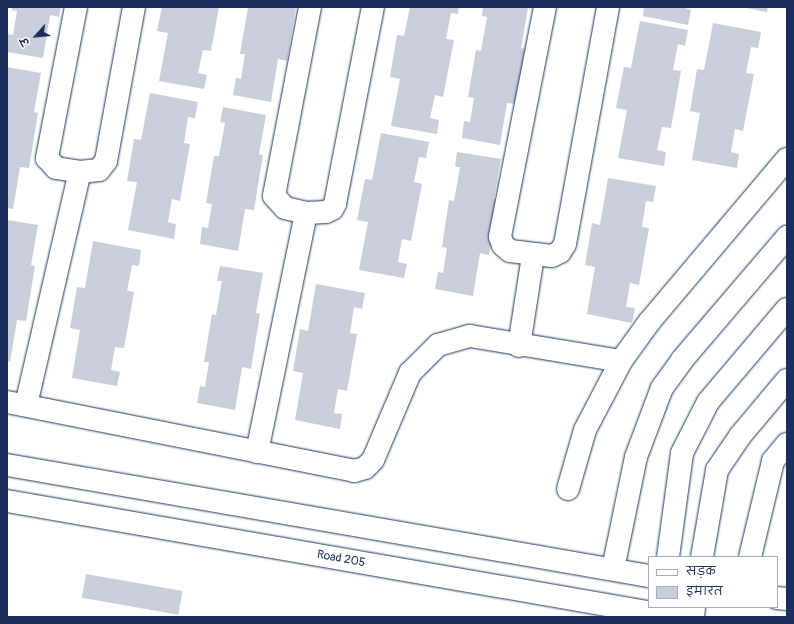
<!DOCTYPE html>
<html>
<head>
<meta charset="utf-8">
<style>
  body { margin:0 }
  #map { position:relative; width:794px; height:624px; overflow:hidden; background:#fff; font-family:Pangolin,"Playpen Sans Deva",sans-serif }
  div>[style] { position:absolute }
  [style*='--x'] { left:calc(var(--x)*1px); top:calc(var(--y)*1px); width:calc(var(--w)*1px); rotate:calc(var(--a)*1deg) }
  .building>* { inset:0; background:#caceda; transform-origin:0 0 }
  .roads { filter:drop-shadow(0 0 1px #1b2f5e) drop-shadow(0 0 1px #1b2f5e) }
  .minor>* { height:22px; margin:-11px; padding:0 11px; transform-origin:11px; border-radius:11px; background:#fff }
  .major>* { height:22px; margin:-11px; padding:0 11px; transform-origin:11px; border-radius:11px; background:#fff }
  span { translate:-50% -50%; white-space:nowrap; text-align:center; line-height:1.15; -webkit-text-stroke:4px #fff; paint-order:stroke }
  .street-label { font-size:12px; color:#1b2f5e }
  .frame { position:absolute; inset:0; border:8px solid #1b2f5e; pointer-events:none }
  .legend { position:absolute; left:648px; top:556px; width:130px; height:52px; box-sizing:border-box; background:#fff; border:1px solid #a4acbf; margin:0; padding:5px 7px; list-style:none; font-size:12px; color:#1b2f5e }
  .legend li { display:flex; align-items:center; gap:8px; height:20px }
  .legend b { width:20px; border:1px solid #a4acbf }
  .north { position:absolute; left:16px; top:16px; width:40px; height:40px; -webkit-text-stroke:3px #fff; paint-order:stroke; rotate:243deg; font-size:11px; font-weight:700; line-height:16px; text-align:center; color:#1b2f5e }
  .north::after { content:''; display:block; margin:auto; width:14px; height:18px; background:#1b2f5e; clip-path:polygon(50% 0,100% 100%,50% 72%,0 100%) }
</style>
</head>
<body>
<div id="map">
  <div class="building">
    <div style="clip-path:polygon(12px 7px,61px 7px,59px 17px,50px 15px,43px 58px,7px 52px,8px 34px,13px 35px,17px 11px,12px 10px)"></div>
    <div style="clip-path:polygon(162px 7px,219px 7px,211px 51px,203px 50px,198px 73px,207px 75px,204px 89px,159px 81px,168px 33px,157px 31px)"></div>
    <div style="clip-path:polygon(248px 7px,296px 7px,287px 61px,278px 59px,271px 102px,233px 95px,236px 78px,241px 79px,245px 54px,240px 54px)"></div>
    <div style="clip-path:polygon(410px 7px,459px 7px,458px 14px,451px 13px,446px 39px,454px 40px,443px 97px,435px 95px,430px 118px,439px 120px,437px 134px,391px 126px,400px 79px,390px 77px,397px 35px,404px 36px)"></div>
    <div style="clip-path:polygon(483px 7px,528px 8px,521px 48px,525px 49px,516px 104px,507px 103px,500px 145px,462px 138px,464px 121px,470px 122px,474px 98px,468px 97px,476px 50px,481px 51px,487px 17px,482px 16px)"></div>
    <div style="clip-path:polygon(644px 7px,682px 7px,691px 10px,688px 25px,643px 16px)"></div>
    <div style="clip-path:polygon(742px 7px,768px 7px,767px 12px)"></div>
    <div style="clip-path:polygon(640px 21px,688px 30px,685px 46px,678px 44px,673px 70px,681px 71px,671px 128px,662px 127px,657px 150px,666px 152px,664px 166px,618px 158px,627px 110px,616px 108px,624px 67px,631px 68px)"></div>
    <div style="clip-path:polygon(713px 23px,761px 32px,758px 48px,751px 47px,746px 73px,754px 74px,743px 131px,735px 129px,731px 152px,739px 154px,737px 168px,692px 160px,700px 113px,690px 111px,697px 69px,704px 70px)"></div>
    <div style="clip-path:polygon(7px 67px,41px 73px,34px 112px,38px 113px,29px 168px,20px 167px,13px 209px,7px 208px)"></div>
    <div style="clip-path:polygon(150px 93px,198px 102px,195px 118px,188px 117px,184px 143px,190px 144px,180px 201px,172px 199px,168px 222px,176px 224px,174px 239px,128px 230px,137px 182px,127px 181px,134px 139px,141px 140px)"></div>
    <div style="clip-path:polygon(223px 107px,266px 115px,259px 154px,263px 155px,254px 210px,245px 209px,238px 251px,200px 244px,202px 227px,208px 228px,212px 204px,206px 203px,214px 156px,219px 156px,225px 123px,220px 122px)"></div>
    <div style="clip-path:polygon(381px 133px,429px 142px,426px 158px,419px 157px,414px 182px,422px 184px,411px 241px,402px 239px,398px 262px,407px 264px,404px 278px,359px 270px,368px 222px,357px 220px,365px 179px,372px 180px)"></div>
    <div style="clip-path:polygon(457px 152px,501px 159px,494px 199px,498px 199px,489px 255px,480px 253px,473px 296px,435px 289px,438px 272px,443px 273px,447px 248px,442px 247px,449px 200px,454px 201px,460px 167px,455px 167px)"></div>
    <div style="clip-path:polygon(608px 178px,656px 186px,653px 202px,646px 201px,642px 227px,649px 228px,639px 285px,630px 283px,626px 307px,635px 308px,632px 323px,587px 314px,595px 267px,585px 265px,592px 223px,600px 225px)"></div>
    <div style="clip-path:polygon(7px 220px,38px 225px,31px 265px,35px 266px,26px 321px,17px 320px,10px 362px,7px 361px)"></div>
    <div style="clip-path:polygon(93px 241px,141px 250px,139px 266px,132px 265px,127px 291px,134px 292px,124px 348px,115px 347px,111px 370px,120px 372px,117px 386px,72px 378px,80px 330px,70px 328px,77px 287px,85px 288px)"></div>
    <div style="clip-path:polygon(220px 266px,263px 273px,256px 313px,260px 314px,251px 369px,242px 367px,235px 410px,197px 403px,200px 386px,205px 387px,209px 362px,204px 362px,212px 314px,216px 315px,222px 281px,217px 281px)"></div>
    <div style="clip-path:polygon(316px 284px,365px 293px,362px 309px,354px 307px,350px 333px,357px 334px,347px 391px,338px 389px,334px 413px,342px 414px,340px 429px,295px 420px,303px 373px,293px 371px,300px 329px,308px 331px)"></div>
    <div style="left:86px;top:574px;width:98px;height:24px;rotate:10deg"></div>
  </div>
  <div class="roads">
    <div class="minor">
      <div style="--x:76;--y:7;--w:154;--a:100.9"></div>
      <div style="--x:47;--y:158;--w:13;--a:48"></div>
      <div style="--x:56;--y:168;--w:24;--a:9"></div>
      <div style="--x:80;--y:172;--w:19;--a:-6"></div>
      <div style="--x:99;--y:170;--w:11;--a:-52"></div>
      <div style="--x:106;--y:161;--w:157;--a:-79.7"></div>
      <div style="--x:310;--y:7;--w:192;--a:100.8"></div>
      <div style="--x:274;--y:196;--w:16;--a:47"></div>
      <div style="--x:285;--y:208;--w:22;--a:13"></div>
      <div style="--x:306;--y:213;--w:20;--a:-3"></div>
      <div style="--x:326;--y:212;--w:7;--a:-27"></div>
      <div style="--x:332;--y:209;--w:6;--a:-59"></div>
      <div style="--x:335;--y:204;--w:201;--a:-79.1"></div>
      <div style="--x:545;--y:7;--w:234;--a:101.1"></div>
      <div style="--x:500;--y:237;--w:9;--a:69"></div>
      <div style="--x:503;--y:245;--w:9;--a:41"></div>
      <div style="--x:510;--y:251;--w:42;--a:6.8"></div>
      <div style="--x:552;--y:256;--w:9;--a:-27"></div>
      <div style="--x:560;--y:252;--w:9;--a:-58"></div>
      <div style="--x:565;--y:244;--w:241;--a:-79.7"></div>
      <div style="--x:519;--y:346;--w:91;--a:-81.2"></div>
      <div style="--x:7;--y:402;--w:354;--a:11.2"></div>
      <div style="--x:354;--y:471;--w:11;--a:-15"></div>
      <div style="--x:365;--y:468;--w:11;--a:-45"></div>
      <div style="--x:373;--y:460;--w:95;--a:-67"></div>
      <div style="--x:410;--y:373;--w:40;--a:-45"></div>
      <div style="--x:438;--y:345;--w:33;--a:-16"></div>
      <div style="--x:470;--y:336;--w:153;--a:9.4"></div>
      <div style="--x:26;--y:405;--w:239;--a:-77"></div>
      <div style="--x:257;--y:452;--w:244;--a:-78.4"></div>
      <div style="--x:568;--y:489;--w:61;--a:-73.9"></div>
      <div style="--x:585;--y:430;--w:78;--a:-62.4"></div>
      <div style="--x:621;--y:361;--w:49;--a:-54.1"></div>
      <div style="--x:650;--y:321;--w:212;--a:-49.8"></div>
      <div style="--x:750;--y:557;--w:99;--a:-76.5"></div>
      <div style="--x:773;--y:461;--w:22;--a:-51"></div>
      <div style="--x:613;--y:569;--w:114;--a:-78.4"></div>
      <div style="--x:636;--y:457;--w:74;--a:-69.4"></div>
      <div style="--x:662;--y:388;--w:34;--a:-54"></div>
      <div style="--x:682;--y:360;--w:162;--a:-49.5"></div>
      <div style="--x:777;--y:598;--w:10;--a:6"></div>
    </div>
    <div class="major">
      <div style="--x:7;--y:465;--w:652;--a:9.81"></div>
      <div style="--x:7;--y:501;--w:679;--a:9.84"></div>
      <div style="--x:668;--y:557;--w:105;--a:-82.3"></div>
      <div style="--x:682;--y:453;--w:57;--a:-63"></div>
      <div style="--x:708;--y:402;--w:122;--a:-49.7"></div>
      <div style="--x:702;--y:557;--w:88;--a:-80.2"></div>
      <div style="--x:717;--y:470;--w:41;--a:-55.9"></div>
      <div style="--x:740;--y:436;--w:73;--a:-50"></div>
      <div style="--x:693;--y:617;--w:10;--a:-84"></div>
    </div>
  </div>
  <div class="street-label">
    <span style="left:341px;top:559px;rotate:10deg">Road 205</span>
  </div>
  <div class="frame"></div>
  <ul class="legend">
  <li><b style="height:5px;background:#fff"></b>सड़क</li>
  <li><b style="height:11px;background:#caceda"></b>इमारत</li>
  </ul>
  <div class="north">उ</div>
</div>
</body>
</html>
